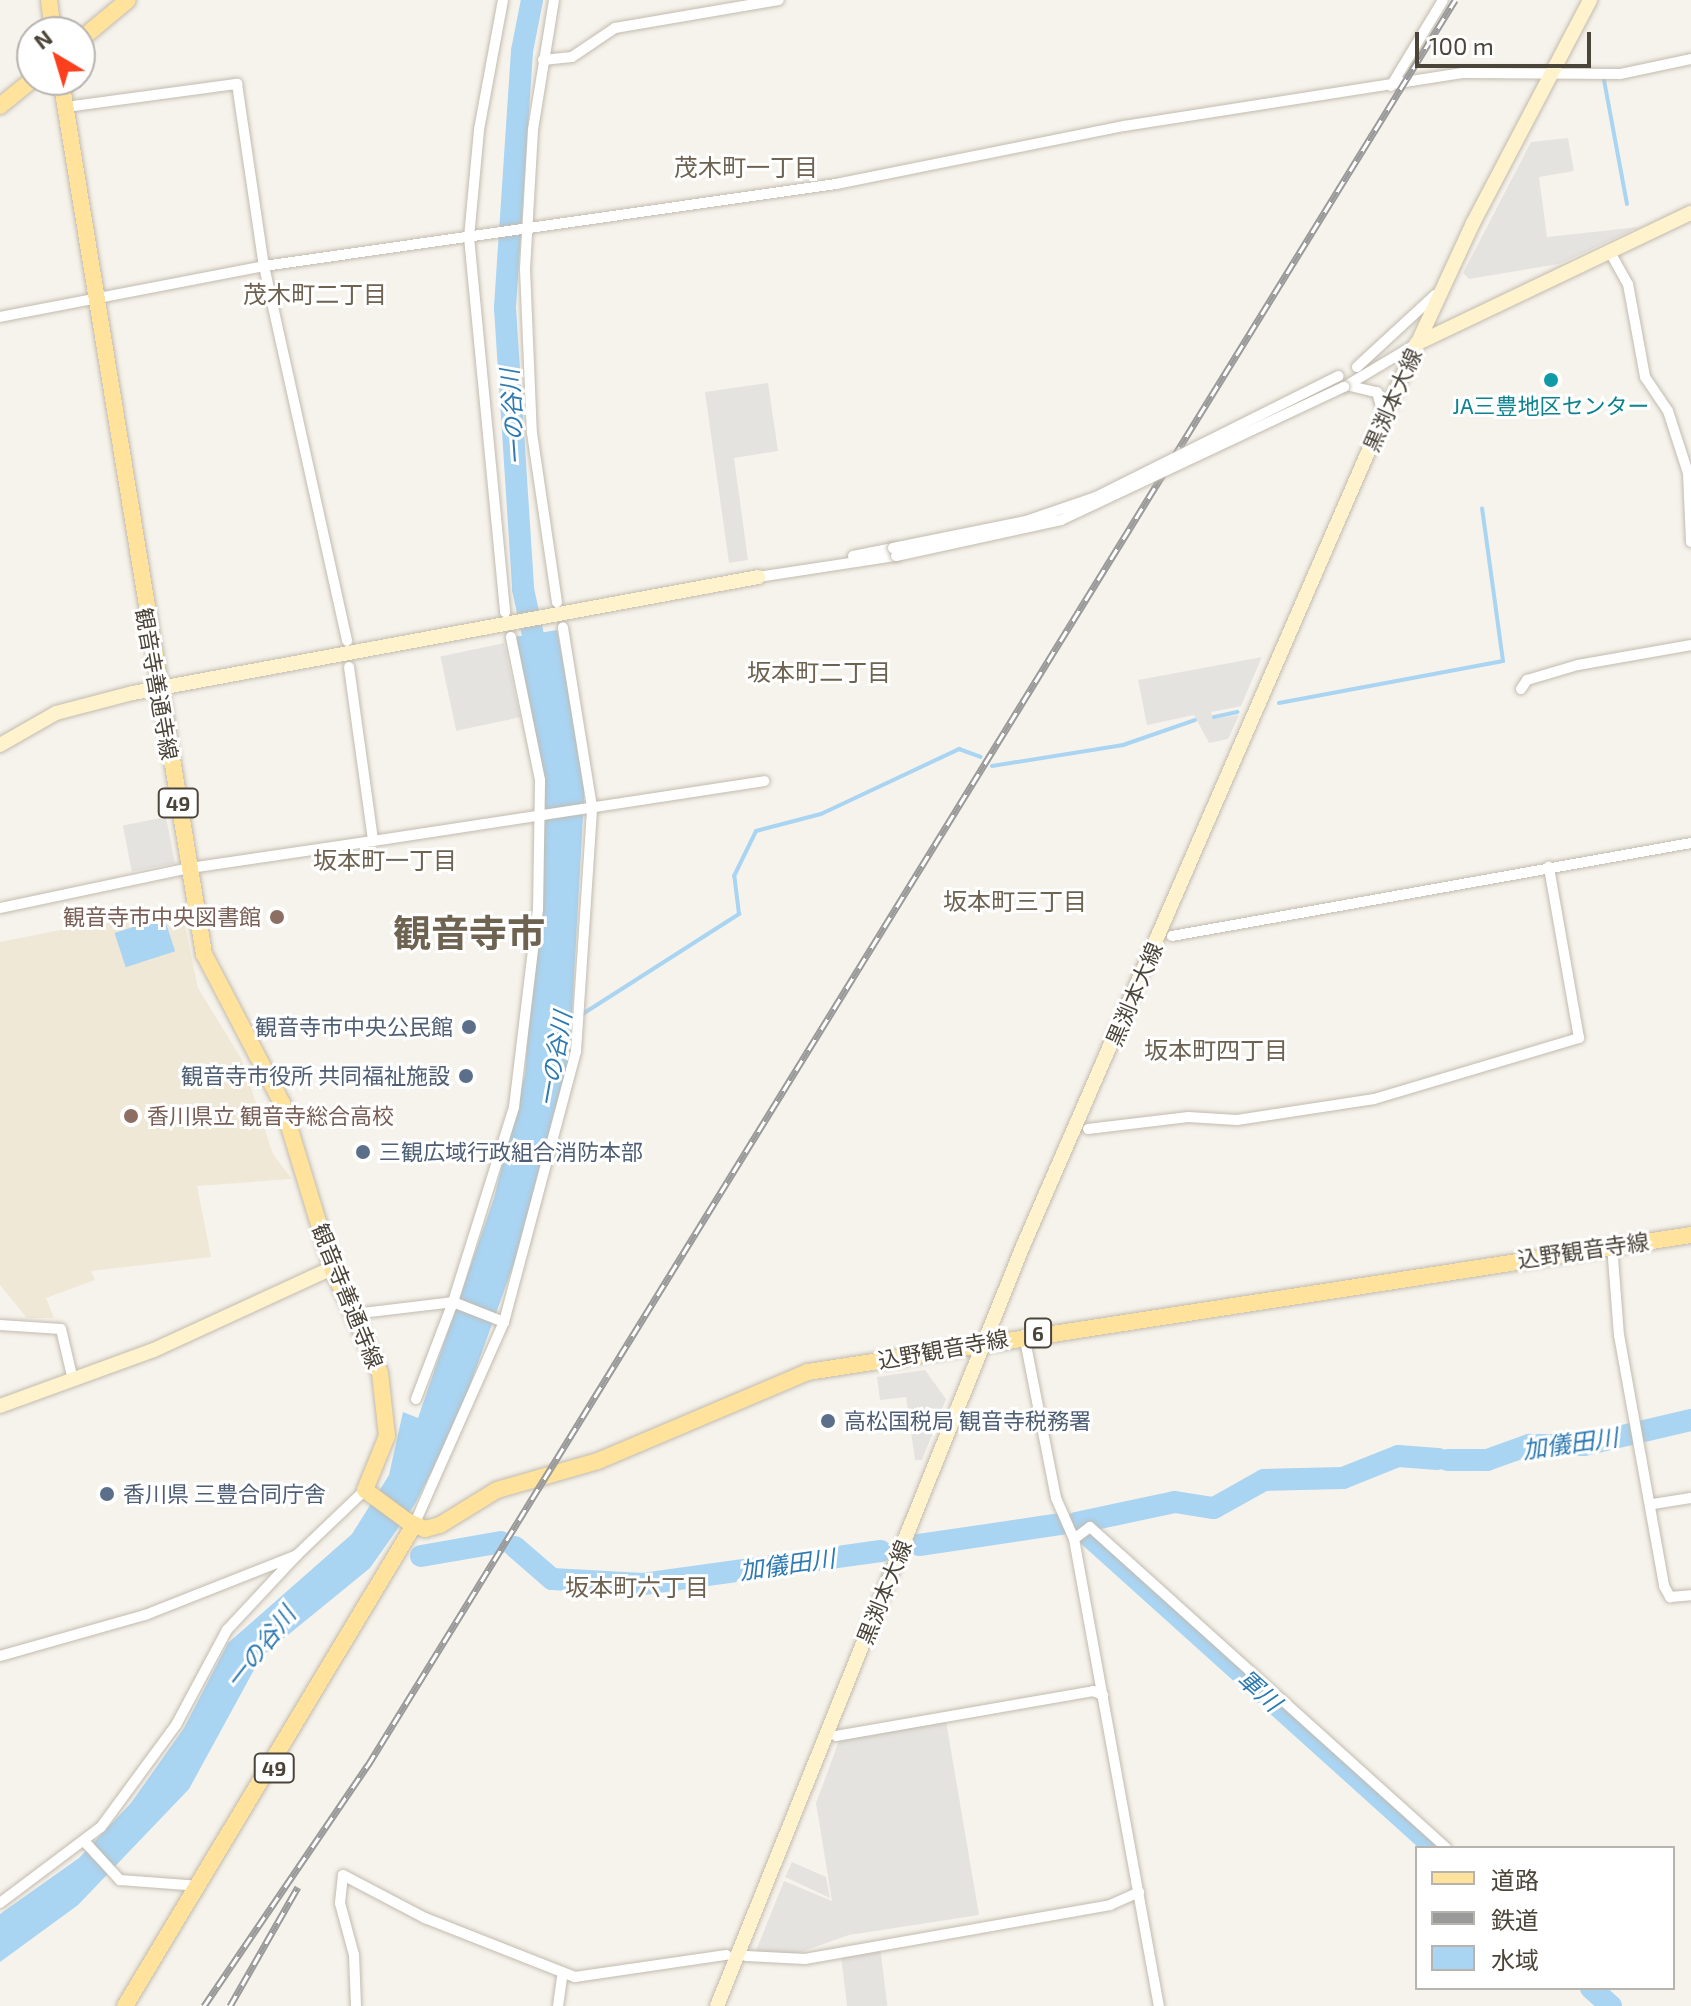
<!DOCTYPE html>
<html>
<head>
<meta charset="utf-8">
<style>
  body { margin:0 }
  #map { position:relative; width:1691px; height:2006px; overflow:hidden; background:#f6f3ec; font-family:"Exo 2","Noto Sans JP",sans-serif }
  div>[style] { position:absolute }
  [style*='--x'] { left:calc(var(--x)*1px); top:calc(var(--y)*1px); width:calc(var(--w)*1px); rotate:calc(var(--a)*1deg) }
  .education>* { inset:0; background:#efe8d6 }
  .parking>* { inset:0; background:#e5e3e0; transform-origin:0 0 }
  .water>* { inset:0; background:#a9d4f2; transform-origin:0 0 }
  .stream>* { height:4px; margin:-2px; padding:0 2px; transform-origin:2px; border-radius:2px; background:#a9d4f2 }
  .river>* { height:22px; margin:-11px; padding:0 11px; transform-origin:11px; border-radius:11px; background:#a9d4f2 }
  .roads { filter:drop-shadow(0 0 2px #c2bbae) drop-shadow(0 0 2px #c2bbae) }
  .street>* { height:10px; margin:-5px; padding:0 5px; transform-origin:5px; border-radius:5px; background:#fff }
  .secondary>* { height:14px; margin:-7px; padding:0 7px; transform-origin:7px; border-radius:7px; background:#fff3cd }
  .primary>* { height:16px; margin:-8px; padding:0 8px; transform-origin:8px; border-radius:8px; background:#ffe39c }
  .rail>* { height:7px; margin-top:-3.5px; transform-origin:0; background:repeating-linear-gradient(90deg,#fff 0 12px,#9a9a9a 0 24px); box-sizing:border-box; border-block:2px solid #9a9a9a }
  .bridges { filter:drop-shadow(0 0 2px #c2bbae) drop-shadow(0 0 2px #c2bbae) }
  .street-bridge>* { height:10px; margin:-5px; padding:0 5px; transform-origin:5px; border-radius:5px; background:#fff }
  .dots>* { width:22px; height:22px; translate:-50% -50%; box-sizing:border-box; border:4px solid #fff; border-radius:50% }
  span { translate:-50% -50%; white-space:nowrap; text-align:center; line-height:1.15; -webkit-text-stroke:6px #fff; paint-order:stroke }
  .shield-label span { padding:2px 6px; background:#fff; border:2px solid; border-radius:6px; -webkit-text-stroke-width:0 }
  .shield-label { font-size:20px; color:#4b4439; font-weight:700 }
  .street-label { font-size:22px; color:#4b4439 }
  .culture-label { font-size:22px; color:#0d838f }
  .education-label { font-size:22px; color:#785e54 }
  .right { translate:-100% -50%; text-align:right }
  .left { translate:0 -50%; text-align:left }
  .service-label { font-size:22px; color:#4e5e75 }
  .neighbourhood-label { font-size:24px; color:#6e6250 }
  .water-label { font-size:24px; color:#2e7ab2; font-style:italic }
  .town-label { font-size:38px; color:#6e6250; font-weight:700 }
  .legend { position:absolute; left:1415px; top:1846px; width:260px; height:144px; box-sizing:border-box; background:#fff; border:2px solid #b7b4b0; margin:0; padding:10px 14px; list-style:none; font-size:24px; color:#4b4439 }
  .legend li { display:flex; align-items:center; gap:16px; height:40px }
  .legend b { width:40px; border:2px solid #b7b4b0 }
  .north { position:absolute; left:16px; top:16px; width:80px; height:80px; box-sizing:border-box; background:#fff; border:2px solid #b7b4b0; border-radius:50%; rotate:322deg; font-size:22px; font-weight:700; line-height:32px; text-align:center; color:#4b4439 }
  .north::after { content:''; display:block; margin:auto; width:28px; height:36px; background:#fc3f1d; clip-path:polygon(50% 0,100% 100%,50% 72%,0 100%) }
  .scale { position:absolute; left:1415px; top:32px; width:176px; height:36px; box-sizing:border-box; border:4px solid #4b4439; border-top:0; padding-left:10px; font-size:24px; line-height:28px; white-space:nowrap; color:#4b4439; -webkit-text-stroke:6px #fff; paint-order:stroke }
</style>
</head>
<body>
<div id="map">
  <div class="education">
    <div style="clip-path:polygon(181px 906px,198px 988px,241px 1058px,273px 1154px,292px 1179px,197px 1186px,211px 1257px,91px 1271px,95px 1280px,46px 1298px,54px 1318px,27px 1318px,0 1285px,0 942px)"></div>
  </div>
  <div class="parking">
    <div style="clip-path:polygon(1568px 138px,1574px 171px,1539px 177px,1547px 237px,1639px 227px,1559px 264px,1469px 279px,1463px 273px,1531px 142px)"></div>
    <div style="clip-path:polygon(768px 383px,778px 451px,734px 458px,748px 560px,729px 563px,705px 392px)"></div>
    <div style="left:504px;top:643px;width:76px;height:65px;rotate:78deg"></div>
    <div style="clip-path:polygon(1262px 657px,1241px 706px,1211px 712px,1214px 719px,1239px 715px,1228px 739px,1209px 743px,1194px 715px,1147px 725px,1138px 680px)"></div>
    <div style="left:166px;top:817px;width:47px;height:44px;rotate:79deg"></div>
    <div style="clip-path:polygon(925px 1370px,946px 1399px,922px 1460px,915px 1460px,906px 1397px,880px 1400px,877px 1377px)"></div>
    <div style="clip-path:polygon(946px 1721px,979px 1915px,849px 1935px,798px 1953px,755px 1953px,784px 1881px,832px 1901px,816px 1803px,839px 1741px)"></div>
    <div style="clip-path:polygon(792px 1862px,826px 1877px,830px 1898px,785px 1877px)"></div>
    <div style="left:880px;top:1946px;width:60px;height:40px;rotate:83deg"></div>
  </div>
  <div class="water">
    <div style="clip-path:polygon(557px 630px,585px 781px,569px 1067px,537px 1200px,457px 1421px,415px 1504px,370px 1568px,261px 1657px,189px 1789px,78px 1905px,0 1962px,0 1914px,79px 1858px,131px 1803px,184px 1728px,228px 1643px,352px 1534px,389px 1475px,403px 1412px,418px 1418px,494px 1198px,525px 1074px,543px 830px,514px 637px)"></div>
    <div style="left:164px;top:917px;width:36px;height:52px;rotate:72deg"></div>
  </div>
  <div class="stream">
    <div style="--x:1604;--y:80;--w:126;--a:79.5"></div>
    <div style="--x:1279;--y:703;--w:228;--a:-10.6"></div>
    <div style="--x:1503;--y:661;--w:154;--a:-97.8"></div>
    <div style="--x:1214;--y:717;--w:24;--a:-12"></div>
    <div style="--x:992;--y:766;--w:133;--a:-9.1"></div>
    <div style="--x:1123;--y:745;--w:76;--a:-19.1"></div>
    <div style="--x:581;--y:1015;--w:188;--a:-32.6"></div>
    <div style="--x:739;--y:914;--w:38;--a:-97"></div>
    <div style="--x:734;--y:876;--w:50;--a:-63.9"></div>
    <div style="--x:756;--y:831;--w:67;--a:-14.7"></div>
    <div style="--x:821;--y:814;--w:153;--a:-25.2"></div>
    <div style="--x:959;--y:749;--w:23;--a:20"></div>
  </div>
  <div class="river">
    <div style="--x:532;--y:0;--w:52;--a:101.1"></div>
    <div style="--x:522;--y:51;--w:258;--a:93.8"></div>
    <div style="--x:505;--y:308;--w:282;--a:86.3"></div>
    <div style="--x:523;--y:589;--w:76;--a:77.8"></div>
    <div style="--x:1448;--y:1460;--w:39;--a:0"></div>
    <div style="--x:1487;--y:1460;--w:45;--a:-19.7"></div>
    <div style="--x:1529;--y:1445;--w:55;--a:0"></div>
    <div style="--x:1584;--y:1445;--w:110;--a:-13.2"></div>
    <div style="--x:1076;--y:1523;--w:101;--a:-12"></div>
    <div style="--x:1175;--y:1502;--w:39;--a:9"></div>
    <div style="--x:1214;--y:1508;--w:57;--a:-29.2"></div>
    <div style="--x:1264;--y:1480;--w:79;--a:-1.5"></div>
    <div style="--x:1343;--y:1478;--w:59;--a:-21.8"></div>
    <div style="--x:1398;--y:1456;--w:40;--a:4.3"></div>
    <div style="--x:1089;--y:1536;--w:460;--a:42"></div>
    <div style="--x:919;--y:1545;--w:144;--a:-8.4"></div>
    <div style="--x:515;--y:1547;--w:49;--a:40.9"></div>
    <div style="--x:552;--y:1579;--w:91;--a:3.1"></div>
    <div style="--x:643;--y:1584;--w:240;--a:-7.9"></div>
    <div style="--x:421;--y:1556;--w:81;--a:-9.9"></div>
    <div style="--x:1591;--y:1988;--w:27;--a:42"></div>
  </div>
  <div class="roads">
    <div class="street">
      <div style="--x:503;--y:0;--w:132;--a:100.5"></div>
      <div style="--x:479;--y:130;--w:107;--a:95.3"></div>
      <div style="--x:469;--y:237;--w:377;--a:84.5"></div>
      <div style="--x:554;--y:0;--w:132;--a:99.2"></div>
      <div style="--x:533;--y:130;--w:139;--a:93.3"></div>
      <div style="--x:525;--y:269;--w:164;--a:87.6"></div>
      <div style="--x:532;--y:433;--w:171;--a:81.6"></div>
      <div style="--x:543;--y:60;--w:29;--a:-6"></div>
      <div style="--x:572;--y:57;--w:52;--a:-34"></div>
      <div style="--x:615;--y:28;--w:166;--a:-9.7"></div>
      <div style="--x:1391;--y:86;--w:100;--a:-58.8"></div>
      <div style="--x:66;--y:107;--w:173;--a:-7.7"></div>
      <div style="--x:237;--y:84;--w:184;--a:81.6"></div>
      <div style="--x:264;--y:266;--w:384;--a:77.5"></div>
      <div style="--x:1610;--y:252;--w:37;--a:61"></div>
      <div style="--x:1628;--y:284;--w:95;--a:79.6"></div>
      <div style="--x:1645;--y:377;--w:41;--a:55.9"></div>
      <div style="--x:1668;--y:411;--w:65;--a:72.1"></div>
      <div style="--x:1688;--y:473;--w:69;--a:87.5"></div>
      <div style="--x:0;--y:317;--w:269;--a:-10.9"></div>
      <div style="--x:264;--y:266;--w:578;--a:-8.16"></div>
      <div style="--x:836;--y:184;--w:294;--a:-11.4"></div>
      <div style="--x:1124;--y:126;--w:344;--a:-8.9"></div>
      <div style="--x:1464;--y:73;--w:156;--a:0.4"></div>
      <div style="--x:1620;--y:74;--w:73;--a:-11.9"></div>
      <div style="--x:1357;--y:367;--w:106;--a:-42.7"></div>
      <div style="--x:1350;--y:386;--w:28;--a:13"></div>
      <div style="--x:1377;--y:392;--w:22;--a:74"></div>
      <div style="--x:1344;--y:387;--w:84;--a:-30.8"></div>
      <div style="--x:853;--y:556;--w:41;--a:-11.3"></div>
      <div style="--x:758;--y:577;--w:140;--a:-8.7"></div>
      <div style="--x:349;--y:667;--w:176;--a:82.1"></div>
      <div style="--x:373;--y:841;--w:396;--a:-8.7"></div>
      <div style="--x:1521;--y:689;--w:11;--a:-56"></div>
      <div style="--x:1527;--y:680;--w:53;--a:-16.4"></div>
      <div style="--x:1578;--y:665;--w:115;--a:-10"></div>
      <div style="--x:0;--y:908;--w:194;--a:-11.9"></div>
      <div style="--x:190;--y:868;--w:185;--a:-8.4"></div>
      <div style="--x:1172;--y:936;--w:527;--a:-10.16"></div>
      <div style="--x:1088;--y:1129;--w:101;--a:-6.8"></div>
      <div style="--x:1188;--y:1117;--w:49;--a:3.5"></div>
      <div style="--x:1237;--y:1120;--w:139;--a:-8.7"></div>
      <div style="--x:1374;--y:1099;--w:214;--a:-16.6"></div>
      <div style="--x:1579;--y:1038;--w:174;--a:-100"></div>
      <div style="--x:1612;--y:1245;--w:90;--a:85.6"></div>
      <div style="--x:1619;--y:1335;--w:255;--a:79.8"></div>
      <div style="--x:1664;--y:1586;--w:13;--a:61"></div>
      <div style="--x:1670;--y:1597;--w:21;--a:-5"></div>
      <div style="--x:353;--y:1314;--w:101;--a:-6.8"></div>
      <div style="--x:453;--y:1302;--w:204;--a:-72.6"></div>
      <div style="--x:514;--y:1107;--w:198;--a:-83.1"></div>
      <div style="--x:538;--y:910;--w:130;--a:-89.1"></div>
      <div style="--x:540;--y:780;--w:146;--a:-101.5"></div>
      <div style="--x:0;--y:1325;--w:61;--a:3.8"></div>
      <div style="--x:61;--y:1329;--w:52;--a:76.8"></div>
      <div style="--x:1024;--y:1335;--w:166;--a:78.9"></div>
      <div style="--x:1056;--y:1498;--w:45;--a:66.3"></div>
      <div style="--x:1074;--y:1539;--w:475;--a:79.7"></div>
      <div style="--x:416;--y:1399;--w:104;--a:-69.1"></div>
      <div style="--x:453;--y:1302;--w:55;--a:21.4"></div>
      <div style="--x:1653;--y:1504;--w:38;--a:-9"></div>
      <div style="--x:414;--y:1525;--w:222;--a:-66.1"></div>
      <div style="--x:504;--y:1322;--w:280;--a:-75.1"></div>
      <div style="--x:576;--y:1051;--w:245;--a:-86.2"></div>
      <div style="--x:592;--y:807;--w:182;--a:-99.2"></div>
      <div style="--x:1074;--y:1539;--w:20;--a:-37"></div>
      <div style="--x:1090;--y:1527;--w:479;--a:42"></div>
      <div style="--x:0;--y:1656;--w:151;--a:-15.8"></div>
      <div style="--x:145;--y:1615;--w:163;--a:-21.5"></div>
      <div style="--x:297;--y:1555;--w:94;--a:-43.7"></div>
      <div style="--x:836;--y:1736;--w:261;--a:-9.9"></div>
      <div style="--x:1093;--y:1691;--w:11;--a:22"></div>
      <div style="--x:85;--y:1842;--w:52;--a:47.4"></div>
      <div style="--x:120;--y:1880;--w:80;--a:4.3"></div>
      <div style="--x:0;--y:1903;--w:126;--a:-37"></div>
      <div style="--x:101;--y:1827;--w:127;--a:-53.7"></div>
      <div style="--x:176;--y:1725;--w:108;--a:-61.8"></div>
      <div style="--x:227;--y:1630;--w:103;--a:-47"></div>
      <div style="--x:746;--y:1956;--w:59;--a:2.9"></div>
      <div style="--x:805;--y:1959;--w:310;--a:-10"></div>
      <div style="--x:1110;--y:1905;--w:32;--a:-24"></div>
      <div style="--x:356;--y:2006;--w:51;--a:-92.2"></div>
      <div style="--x:354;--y:1955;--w:54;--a:-105.1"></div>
      <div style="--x:340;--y:1903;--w:28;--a:-84"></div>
      <div style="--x:343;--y:1875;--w:93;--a:27.7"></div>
      <div style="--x:425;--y:1918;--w:161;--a:21.5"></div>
      <div style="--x:575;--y:1977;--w:153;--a:-8.3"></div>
      <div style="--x:558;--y:2006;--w:34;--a:-82"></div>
    </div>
    <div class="secondary">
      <div style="--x:1416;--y:344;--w:305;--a:-25.5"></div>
      <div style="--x:0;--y:745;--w:64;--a:-29.7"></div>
      <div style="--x:56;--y:713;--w:80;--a:-14.6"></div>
      <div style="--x:133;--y:693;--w:636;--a:-10.51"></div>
      <div style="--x:0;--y:1406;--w:164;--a:-20"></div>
      <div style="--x:154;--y:1350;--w:196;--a:-24.7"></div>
      <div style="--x:717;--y:2006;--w:819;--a:-68.07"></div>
      <div style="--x:1023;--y:1246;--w:901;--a:-66.51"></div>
      <div style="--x:1382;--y:420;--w:217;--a:-65.2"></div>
      <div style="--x:1473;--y:223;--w:252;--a:-62.3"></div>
    </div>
    <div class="primary">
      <div style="--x:49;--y:0;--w:32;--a:83"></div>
      <div style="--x:80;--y:40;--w:62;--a:-39.8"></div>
      <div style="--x:61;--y:80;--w:886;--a:80.71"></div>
      <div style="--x:204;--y:954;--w:168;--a:62.4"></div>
      <div style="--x:282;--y:1103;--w:172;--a:73.1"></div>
      <div style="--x:332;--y:1268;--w:115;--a:65.4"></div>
      <div style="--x:380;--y:1373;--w:63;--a:83.7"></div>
      <div style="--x:387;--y:1436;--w:58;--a:112.2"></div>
      <div style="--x:365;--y:1490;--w:52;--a:36.4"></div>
      <div style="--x:407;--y:1521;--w:20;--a:24"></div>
      <div style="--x:425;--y:1529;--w:16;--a:-15"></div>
      <div style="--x:440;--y:1525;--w:67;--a:-31.6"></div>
      <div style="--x:497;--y:1490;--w:105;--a:-16"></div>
      <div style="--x:598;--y:1461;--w:228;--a:-23"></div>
      <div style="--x:808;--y:1372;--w:894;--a:-8.82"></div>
      <div style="--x:0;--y:106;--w:41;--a:-39.1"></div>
      <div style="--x:125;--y:2006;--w:561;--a:-59"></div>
    </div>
  </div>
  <div class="rail">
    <div style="--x:204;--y:2006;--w:292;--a:-55.8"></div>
    <div style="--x:368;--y:1765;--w:2073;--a:-58.37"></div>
    <div style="--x:230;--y:2006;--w:137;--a:-60.3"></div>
  </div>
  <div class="bridges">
    <div class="street-bridge">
      <div style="--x:893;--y:548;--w:136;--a:-11.5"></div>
      <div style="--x:1026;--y:521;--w:74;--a:-18.9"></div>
      <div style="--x:1096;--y:497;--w:271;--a:-26.5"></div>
      <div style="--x:896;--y:556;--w:169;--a:-12.3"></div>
      <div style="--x:1061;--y:520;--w:313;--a:-25.2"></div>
    </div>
  </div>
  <div class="dots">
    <div style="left:1551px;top:380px;background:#0f9aa8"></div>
    <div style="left:277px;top:917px;background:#8d6e63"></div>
    <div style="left:469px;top:1027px;background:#5c6f8a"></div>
    <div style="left:466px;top:1076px;background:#5c6f8a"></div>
    <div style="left:131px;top:1116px;background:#8d6e63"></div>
    <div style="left:363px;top:1152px;background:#5c6f8a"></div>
    <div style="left:828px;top:1421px;background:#5c6f8a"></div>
    <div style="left:107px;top:1494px;background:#5c6f8a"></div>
  </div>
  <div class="shield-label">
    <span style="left:178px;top:803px">49</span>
    <span style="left:1038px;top:1333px">6</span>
    <span style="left:274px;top:1768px">49</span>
  </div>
  <div class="street-label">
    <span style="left:1392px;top:400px;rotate:-66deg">黒渕本大線</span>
    <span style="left:157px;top:684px;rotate:80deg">観音寺善通寺線</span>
    <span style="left:1134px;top:994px;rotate:-67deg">黒渕本大線</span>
    <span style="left:1583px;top:1250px;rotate:-8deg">込野観音寺線</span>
    <span style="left:348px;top:1296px;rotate:68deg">観音寺善通寺線</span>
    <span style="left:943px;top:1349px;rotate:-10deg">込野観音寺線</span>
    <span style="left:884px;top:1592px;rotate:-68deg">黒渕本大線</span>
  </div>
  <div class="culture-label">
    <span style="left:1551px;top:406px">JA三豊地区センター</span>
  </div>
  <div class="education-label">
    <span class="right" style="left:261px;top:917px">観音寺市中央図書館</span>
    <span class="left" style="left:147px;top:1116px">香川県立 観音寺総合高校</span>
  </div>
  <div class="service-label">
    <span class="right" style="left:453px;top:1027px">観音寺市中央公民館</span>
    <span class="right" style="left:450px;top:1076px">観音寺市役所 共同福祉施設</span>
    <span class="left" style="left:379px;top:1152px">三観広域行政組合消防本部</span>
    <span class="left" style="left:844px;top:1421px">高松国税局 観音寺税務署</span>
    <span class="left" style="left:123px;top:1494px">香川県 三豊合同庁舎</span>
  </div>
  <div class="neighbourhood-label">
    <span style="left:746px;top:167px">茂木町一丁目</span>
    <span style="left:315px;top:294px">茂木町二丁目</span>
    <span style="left:819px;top:672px">坂本町二丁目</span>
    <span style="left:385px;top:860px">坂本町一丁目</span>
    <span style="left:1015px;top:901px">坂本町三丁目</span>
    <span style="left:1216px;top:1050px">坂本町四丁目</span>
    <span style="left:637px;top:1587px">坂本町六丁目</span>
  </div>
  <div class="water-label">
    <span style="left:512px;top:417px;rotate:-94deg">一の谷川</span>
    <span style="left:554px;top:1059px;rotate:-80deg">一の谷川</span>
    <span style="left:1570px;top:1443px;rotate:-8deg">加儀田川</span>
    <span style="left:787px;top:1564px;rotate:-8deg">加儀田川</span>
    <span style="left:260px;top:1647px;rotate:-52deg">一の谷川</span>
    <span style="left:1260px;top:1690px;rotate:42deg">軍川</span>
  </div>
  <div class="town-label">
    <span style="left:469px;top:933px">観音寺市</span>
  </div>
  <ul class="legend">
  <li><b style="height:10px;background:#ffe39c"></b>道路</li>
  <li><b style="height:10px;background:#9a9a9a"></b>鉄道</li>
  <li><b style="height:22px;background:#a9d4f2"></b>水域</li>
  </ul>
  <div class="north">N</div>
  <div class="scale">100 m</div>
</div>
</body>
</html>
